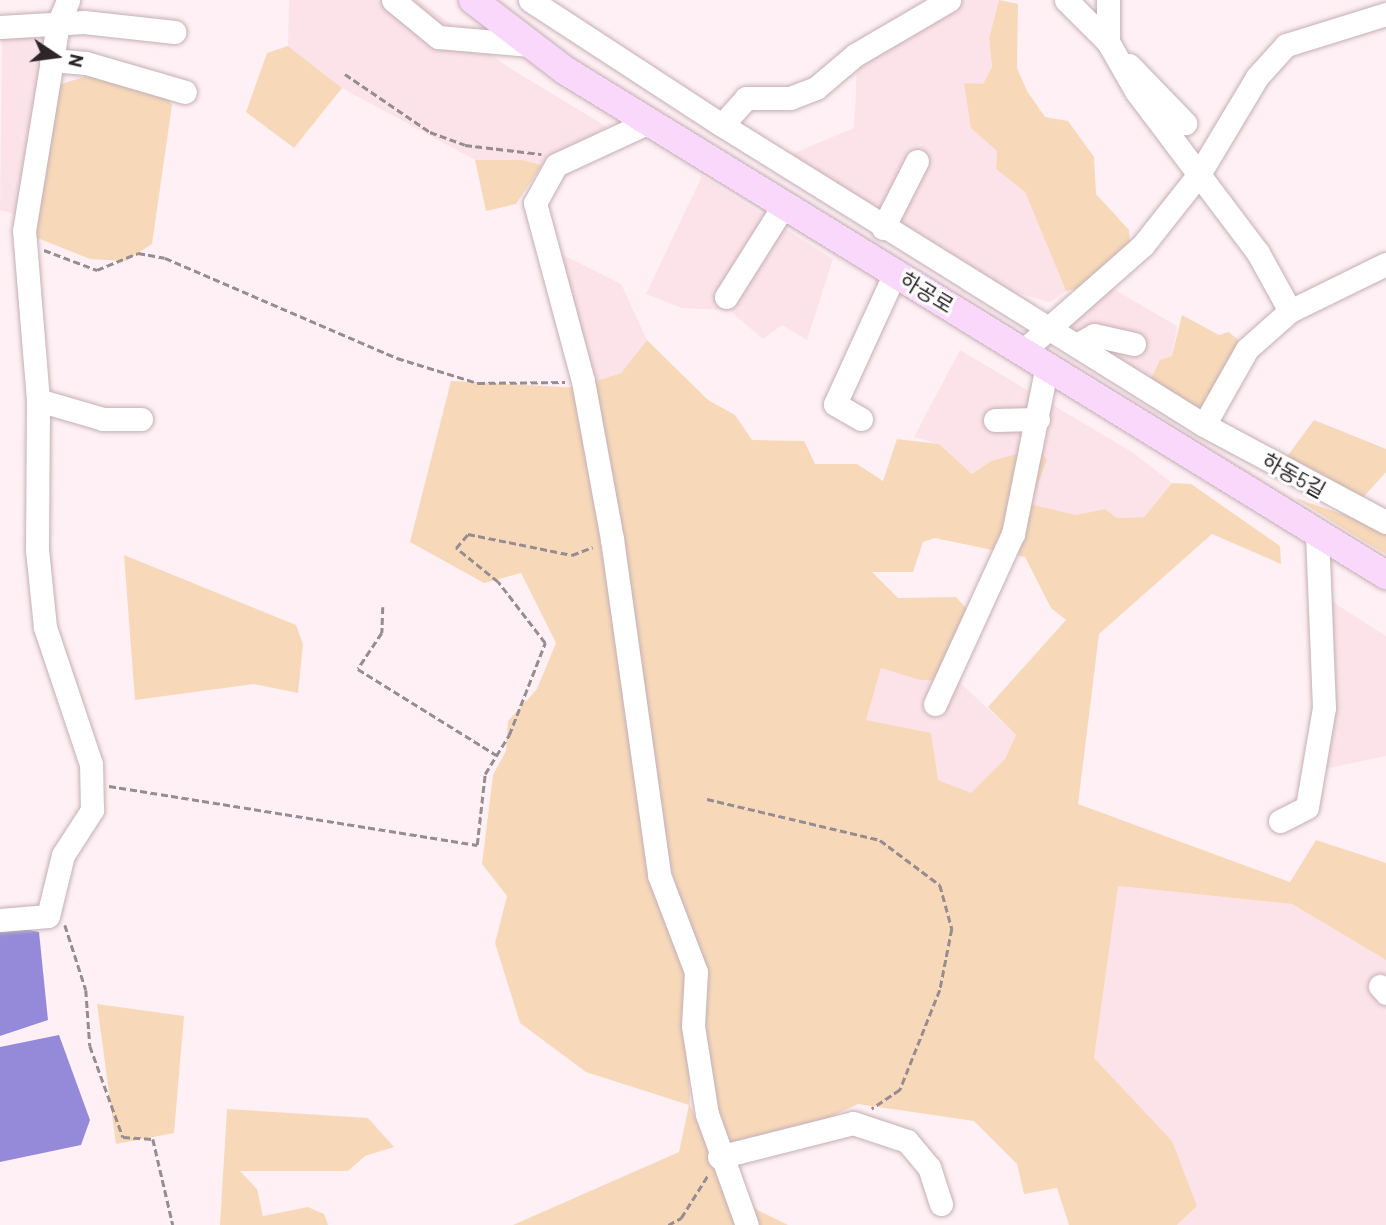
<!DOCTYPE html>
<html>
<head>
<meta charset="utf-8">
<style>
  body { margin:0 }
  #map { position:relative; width:1386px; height:1225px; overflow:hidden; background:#fef0f4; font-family:Barlow,"Noto Sans KR",sans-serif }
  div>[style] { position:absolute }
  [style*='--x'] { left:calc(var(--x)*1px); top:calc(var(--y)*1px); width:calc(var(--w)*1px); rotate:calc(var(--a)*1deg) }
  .built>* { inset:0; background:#fce3ea }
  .green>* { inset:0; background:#f7d9ba }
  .water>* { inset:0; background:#958ada }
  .path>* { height:2.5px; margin-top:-1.25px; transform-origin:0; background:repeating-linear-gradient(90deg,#978c8f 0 7px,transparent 0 10.5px) }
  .roads { filter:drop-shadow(0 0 2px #c4afb5) drop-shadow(0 0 2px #c4afb5) }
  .minor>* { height:23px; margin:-11.5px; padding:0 11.5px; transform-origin:11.5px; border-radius:11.5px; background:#fff }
  .major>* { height:28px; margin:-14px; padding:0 14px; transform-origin:14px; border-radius:14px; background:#f9d8fc }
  span { translate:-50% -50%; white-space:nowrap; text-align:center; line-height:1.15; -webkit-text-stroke:6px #fff; paint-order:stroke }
  .street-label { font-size:21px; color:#2d2528 }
  .north { position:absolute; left:21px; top:21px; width:70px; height:70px; -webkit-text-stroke:5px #fff; paint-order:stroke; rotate:103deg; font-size:19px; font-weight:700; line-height:28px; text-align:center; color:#2d2528 }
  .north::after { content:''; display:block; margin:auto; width:24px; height:32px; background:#2d2528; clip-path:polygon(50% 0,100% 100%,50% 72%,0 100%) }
</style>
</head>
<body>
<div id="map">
  <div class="built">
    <div style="clip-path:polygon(289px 0,419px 0,508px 67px,607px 127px,542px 165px,475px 160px,342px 88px,288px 46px)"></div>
    <div style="clip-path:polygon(962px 0,999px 0,989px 38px,992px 67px,983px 84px,964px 84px,997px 151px,996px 169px,1025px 192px,1066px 291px,1050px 302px,995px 287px,787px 156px,854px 128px,857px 64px)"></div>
    <div style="clip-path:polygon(2px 38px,44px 38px,18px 215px,0 210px)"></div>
    <div style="clip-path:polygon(702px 176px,833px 259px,807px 340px,782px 325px,763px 339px,729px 310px,682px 308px,646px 294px)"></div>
    <div style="clip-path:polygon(559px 253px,621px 284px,647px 340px,621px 373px,593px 382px)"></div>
    <div style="clip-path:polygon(1105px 284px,1177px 326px,1172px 356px,1151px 379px,1065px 327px)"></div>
    <div style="clip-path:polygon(960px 350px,1132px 452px,1172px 483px,1144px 517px,1116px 518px,1105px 509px,1076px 515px,1030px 504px,1038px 448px,991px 461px,972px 474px,939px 444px,914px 437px)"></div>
    <div style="clip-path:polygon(1328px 599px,1386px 636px,1386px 756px,1324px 769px)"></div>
    <div style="clip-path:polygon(881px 667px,920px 680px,955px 678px,1016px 735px,1005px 759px,971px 794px,938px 780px,865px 720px)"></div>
    <div style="clip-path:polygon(1117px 886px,1292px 904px,1386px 960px,1386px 1225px,1177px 1225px,1197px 1206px,1094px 1058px)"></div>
  </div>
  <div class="green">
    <div style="clip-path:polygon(999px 0,1018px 4px,1017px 68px,1027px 91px,1045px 117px,1068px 121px,1094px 157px,1096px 194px,1129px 230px,1130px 246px,1079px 288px,1066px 291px,1025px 192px,996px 169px,997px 151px,971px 128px,964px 83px,983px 84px,992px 67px,989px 38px)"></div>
    <div style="clip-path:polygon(288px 46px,342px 88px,294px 148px,246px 112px,267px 53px)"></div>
    <div style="clip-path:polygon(90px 75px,164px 94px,172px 105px,152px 244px,126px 261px,90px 259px,35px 237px,58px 85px)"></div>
    <div style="clip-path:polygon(475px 160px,522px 160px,542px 165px,516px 204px,486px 211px)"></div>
    <div style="clip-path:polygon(1182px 315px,1219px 335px,1229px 332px,1244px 345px,1205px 412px,1151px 379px,1160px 360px,1172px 356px)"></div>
    <div style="clip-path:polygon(evenodd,647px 340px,708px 400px,735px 415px,752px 440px,804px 441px,815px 464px,857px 464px,883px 481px,897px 439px,939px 444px,972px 474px,991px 461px,1038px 448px,1047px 460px,1030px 504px,1076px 515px,1105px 509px,1117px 518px,1144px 517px,1172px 483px,1191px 484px,1280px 546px,1281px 564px,1212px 534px,1099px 634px,1078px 804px,1290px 882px,1316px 840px,1386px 863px,1386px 960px,1292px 904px,1118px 886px,1094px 1058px,1172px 1141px,1197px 1206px,1177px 1225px,1069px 1225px,1057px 1188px,1024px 1194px,1017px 1164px,974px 1121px,858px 1104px,822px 1121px,724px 1145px,706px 1041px,705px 974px,666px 854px,686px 989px,690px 1105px,739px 1225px,513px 1225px,679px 1152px,689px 1105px,586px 1072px,520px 1023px,495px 943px,507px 896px,482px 864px,493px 775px,506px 751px,508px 721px,537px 689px,556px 643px,521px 573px,484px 583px,410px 542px,451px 381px,579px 388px,603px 560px,626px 575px,593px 382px,621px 373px,647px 340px,935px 538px,1025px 557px,1051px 608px,1066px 620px,988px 707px,1016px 735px,1005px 759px,971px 793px,938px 780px,931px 733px,866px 720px,881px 668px,920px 680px,942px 680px,971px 614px,956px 597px,898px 598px,872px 572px,913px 572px,923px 542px,935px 538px)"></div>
    <div style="clip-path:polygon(1314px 420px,1386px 449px,1386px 472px,1360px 501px,1286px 458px)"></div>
    <div style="clip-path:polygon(1295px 498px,1386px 529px,1386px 554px,1365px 542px)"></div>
    <div style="clip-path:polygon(124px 555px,296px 625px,303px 644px,298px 693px,254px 684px,135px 700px)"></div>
    <div style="clip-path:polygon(97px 1004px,184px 1016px,174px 1133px,116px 1144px)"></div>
    <div style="clip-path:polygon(227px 1109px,368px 1118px,394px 1147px,365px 1156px,348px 1171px,240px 1171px,257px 1189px,263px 1216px,308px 1207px,324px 1214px,328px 1225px,220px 1225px)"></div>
    <div style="clip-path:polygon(751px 1207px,788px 1225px,756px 1225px)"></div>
  </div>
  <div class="water">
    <div style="clip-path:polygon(15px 927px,39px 932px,48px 1020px,0 1036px,0 928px)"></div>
    <div style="clip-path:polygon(59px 1035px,90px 1120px,81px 1145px,0 1162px,0 1047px)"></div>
  </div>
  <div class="path">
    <div style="--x:345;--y:74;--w:103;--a:34.3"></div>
    <div style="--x:430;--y:132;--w:37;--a:20"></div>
    <div style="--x:465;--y:145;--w:77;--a:6.8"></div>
    <div style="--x:44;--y:250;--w:57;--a:20.7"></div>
    <div style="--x:97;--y:270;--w:44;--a:-22.5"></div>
    <div style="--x:138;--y:253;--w:27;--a:10"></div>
    <div style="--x:165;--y:258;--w:253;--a:23.3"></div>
    <div style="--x:397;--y:358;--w:85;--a:17.2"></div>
    <div style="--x:478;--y:383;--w:87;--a:-0.7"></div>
    <div style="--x:383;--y:607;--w:26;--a:92"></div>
    <div style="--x:382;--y:633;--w:43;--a:123.7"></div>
    <div style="--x:358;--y:669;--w:163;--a:31.9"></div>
    <div style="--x:109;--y:786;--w:373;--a:9.1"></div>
    <div style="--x:477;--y:845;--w:71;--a:-83.6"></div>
    <div style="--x:485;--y:774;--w:46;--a:-58.4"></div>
    <div style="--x:509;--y:735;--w:99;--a:-68.6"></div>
    <div style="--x:545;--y:643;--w:77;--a:-127.6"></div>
    <div style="--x:498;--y:582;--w:54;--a:-141"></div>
    <div style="--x:456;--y:548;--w:18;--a:-49"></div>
    <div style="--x:468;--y:534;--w:106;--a:11.4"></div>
    <div style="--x:572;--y:555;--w:22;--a:-21"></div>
    <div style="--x:707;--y:799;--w:178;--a:13.3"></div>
    <div style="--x:880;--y:840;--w:75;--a:36.9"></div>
    <div style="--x:940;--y:885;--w:46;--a:74.7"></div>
    <div style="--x:952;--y:929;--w:62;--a:101.1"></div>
    <div style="--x:940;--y:990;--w:108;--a:111.8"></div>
    <div style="--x:900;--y:1090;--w:34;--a:146"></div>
    <div style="--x:65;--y:925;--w:68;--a:72.1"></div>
    <div style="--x:86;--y:990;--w:56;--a:85.9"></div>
    <div style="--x:90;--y:1046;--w:97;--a:70.1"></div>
    <div style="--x:123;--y:1137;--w:30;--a:4"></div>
    <div style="--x:153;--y:1139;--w:88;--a:76.9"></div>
    <div style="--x:668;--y:1225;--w:15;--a:-28"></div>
    <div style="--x:681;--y:1218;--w:51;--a:-57.9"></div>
  </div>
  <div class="roads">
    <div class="minor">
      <div style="--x:393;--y:0;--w:58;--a:39.4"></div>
      <div style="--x:438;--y:37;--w:93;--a:4.9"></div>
      <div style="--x:530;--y:0;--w:229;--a:33.1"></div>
      <div style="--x:722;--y:125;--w:36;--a:-48"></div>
      <div style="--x:746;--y:98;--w:44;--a:0"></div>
      <div style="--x:790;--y:98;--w:28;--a:-21"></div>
      <div style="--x:816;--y:88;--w:51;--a:-40.2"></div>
      <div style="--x:855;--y:55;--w:109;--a:-30.3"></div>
      <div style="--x:1066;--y:0;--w:59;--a:45"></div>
      <div style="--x:1108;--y:0;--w:42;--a:90"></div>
      <div style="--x:1108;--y:42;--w:56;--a:60.3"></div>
      <div style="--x:1136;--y:91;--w:203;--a:53"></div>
      <div style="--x:1258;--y:253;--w:66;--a:61.1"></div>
      <div style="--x:0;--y:27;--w:84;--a:-3.4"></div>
      <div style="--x:84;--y:22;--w:91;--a:6.3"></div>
      <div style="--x:51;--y:60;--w:35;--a:5"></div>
      <div style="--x:86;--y:63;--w:103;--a:16.3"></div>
      <div style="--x:1129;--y:65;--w:81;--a:46"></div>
      <div style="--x:649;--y:122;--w:102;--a:155.2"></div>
      <div style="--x:556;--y:165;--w:43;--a:118.9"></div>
      <div style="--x:535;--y:203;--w:184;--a:74.9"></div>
      <div style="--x:583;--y:381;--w:161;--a:79.6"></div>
      <div style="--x:612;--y:539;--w:339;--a:82"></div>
      <div style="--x:659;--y:875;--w:104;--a:69.1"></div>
      <div style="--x:696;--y:972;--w:54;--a:93.2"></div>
      <div style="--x:693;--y:1026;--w:89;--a:81"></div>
      <div style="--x:707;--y:1114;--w:118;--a:70.2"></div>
      <div style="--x:722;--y:125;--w:568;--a:31.9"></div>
      <div style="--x:1204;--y:425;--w:206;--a:28.1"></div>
      <div style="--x:883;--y:228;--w:75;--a:-63.1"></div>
      <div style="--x:726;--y:297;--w:109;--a:-57.8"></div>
      <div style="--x:1078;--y:344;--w:18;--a:-29"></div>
      <div style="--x:1094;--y:335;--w:41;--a:12.7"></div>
      <div style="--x:1024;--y:350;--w:159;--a:-41.4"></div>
      <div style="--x:1143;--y:245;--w:90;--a:-51.7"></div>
      <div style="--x:1199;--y:174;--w:113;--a:-59.1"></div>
      <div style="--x:1257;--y:77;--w:43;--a:-47.8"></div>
      <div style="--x:1286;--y:45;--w:105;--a:-17.2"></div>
      <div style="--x:38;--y:400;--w:68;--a:16.3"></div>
      <div style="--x:103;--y:419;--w:38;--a:0"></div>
      <div style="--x:861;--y:419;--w:30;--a:-150"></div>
      <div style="--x:835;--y:404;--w:144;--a:-65.4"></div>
      <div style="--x:995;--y:420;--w:43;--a:-1.3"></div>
      <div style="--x:1204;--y:425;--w:87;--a:-60.5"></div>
      <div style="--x:1247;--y:349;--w:57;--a:-41.5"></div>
      <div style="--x:1290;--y:311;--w:107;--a:-26.1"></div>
      <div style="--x:935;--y:704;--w:187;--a:-65.4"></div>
      <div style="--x:1013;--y:534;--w:172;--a:-78.6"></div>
      <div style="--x:1280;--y:821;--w:30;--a:-27"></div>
      <div style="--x:1307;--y:807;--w:100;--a:-80.3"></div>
      <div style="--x:1324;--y:708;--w:176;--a:-92.3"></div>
      <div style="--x:0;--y:920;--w:48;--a:-4.8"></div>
      <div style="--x:48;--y:916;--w:63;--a:-76.2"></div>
      <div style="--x:63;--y:855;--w:54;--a:-57.2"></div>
      <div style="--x:92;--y:810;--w:46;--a:-91.2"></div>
      <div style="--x:91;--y:764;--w:145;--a:-108.6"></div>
      <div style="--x:45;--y:627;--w:77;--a:-95.9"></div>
      <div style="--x:37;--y:550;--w:150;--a:-89.6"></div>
      <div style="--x:38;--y:400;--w:170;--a:-94.7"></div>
      <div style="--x:24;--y:231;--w:210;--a:-80.7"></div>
      <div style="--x:58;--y:24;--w:26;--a:-67"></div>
      <div style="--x:1380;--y:986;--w:9;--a:49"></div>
      <div style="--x:719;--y:1157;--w:138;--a:-14.2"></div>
      <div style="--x:853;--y:1123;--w:57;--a:18.4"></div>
      <div style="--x:907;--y:1141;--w:34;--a:50"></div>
      <div style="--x:929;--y:1167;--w:39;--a:72"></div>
    </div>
    <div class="major">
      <div style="--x:473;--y:0;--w:117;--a:37.4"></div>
      <div style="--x:566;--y:71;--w:963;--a:31.58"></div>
    </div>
  </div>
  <div class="street-label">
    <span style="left:927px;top:292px;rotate:31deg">하공로</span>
    <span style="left:1294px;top:475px;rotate:29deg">하동5길</span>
  </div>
  <div class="north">N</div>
</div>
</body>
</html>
